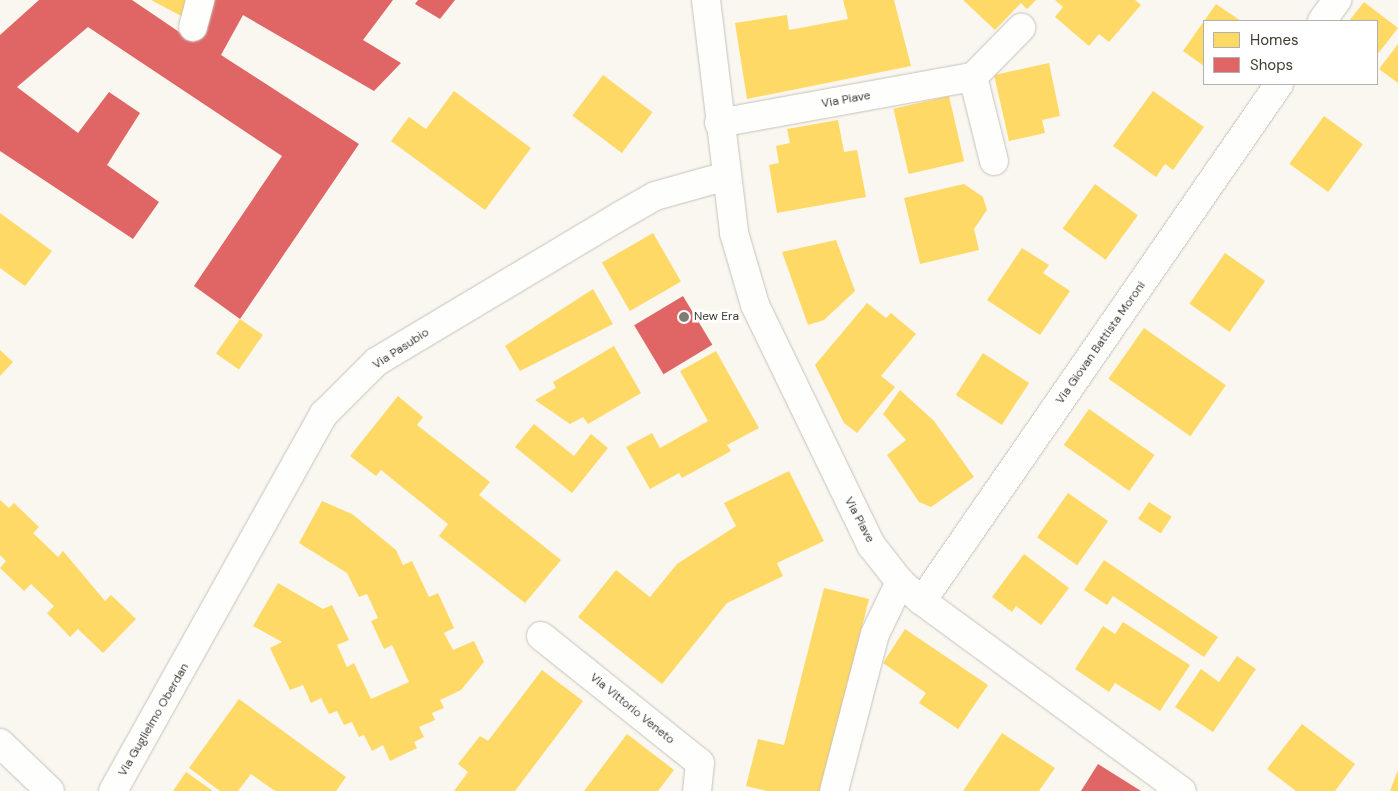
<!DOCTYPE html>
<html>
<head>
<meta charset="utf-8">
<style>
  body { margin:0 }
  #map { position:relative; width:1398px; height:791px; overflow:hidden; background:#faf7f0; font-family:"DM Sans",sans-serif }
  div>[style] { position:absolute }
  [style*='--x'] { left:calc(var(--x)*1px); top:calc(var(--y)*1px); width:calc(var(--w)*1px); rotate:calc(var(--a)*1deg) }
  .homes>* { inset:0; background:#ffd966; transform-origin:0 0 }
  .shops>* { inset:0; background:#e06666; transform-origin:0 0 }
  .roads { filter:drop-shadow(0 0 1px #c6c2ba) drop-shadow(0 0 1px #c6c2ba) }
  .street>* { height:28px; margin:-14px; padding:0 14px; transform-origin:14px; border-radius:14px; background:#fefefd }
  .dots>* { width:14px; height:14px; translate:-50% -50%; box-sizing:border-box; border:2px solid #fff; border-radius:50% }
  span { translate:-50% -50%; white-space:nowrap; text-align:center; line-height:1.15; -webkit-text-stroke:5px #fff; paint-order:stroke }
  .street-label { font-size:12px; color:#413c31 }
  .poi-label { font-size:12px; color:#413c31 }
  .left { translate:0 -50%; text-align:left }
  .legend { position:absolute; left:1203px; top:20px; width:175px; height:65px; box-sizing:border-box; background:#fff; border:1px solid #b3b1ad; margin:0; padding:6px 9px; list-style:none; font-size:15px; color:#413c31 }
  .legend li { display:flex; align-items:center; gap:10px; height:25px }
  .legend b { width:25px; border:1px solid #b3b1ad }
</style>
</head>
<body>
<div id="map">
  <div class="homes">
    <div style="clip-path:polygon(151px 0,192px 0,187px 19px)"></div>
    <div style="clip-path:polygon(843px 0,894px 0,911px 66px,747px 99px,735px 23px,787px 15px,789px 30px,848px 19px)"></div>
    <div style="clip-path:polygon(963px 0,1036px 0,1027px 9px,1021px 3px,995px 30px)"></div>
    <div style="clip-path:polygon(1055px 0,1135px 0,1141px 5px,1109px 42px,1099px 34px,1089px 46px,1055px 17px,1063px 7px)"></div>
    <div style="clip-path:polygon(1364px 2px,1398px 28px,1377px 55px,1377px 21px,1349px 21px)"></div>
    <div style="clip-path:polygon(1216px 4px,1241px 21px,1204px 21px,1204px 66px,1183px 51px)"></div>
    <div style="clip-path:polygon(1398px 44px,1398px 83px,1379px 69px)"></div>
    <div style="clip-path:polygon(1049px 63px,1060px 116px,1042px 120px,1045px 133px,1009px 141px,994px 75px)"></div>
    <div style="left:603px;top:75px;width:62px;height:51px;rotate:37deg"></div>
    <div style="clip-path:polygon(454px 91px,531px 148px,485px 210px,391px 141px,409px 117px,426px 129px)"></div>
    <div style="clip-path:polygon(1153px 91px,1204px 127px,1173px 170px,1165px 164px,1156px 177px,1113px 146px)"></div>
    <div style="left:949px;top:96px;width:67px;height:57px;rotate:77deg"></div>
    <div style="left:1324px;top:116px;width:48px;height:59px;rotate:36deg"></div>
    <div style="clip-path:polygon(838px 120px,844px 152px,857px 150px,866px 197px,777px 213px,769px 165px,779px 163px,776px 146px,790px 143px,787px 129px)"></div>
    <div style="clip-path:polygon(964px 184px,983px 197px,987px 210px,974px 229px,979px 250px,920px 264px,904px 198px)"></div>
    <div style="left:1095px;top:184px;width:53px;height:55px;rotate:36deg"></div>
    <div style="clip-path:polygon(0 213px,52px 251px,25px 286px,0 268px)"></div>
    <div style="left:653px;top:233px;width:56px;height:59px;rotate:60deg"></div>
    <div style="clip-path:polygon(836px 240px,855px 291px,824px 320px,808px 325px,782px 252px)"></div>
    <div style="clip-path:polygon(1022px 248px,1049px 265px,1043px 273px,1070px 291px,1040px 335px,987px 300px)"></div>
    <div style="left:1225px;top:253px;width:49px;height:62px;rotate:35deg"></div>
    <div style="clip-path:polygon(593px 289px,613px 324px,520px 371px,505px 346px)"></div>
    <div style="clip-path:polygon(867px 303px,886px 318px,891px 313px,916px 334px,881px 376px,895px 387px,857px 433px,844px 423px,815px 365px)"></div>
    <div style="left:240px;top:319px;width:28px;height:42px;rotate:35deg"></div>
    <div style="left:1144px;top:328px;width:100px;height:62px;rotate:35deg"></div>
    <div style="clip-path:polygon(614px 346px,641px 393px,588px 424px,583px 417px,570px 424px,535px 400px,556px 388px,553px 382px)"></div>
    <div style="clip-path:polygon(0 350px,13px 362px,0 376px)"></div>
    <div style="clip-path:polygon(716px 351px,759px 428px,727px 445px,731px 451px,682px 478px,679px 473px,650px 489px,626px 447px,652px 433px,660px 448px,708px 421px,680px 371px)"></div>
    <div style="left:983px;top:353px;width:55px;height:50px;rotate:33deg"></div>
    <div style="clip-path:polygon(900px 390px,934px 421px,974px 477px,931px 507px,919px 502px,887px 455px,906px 440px,883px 414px)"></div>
    <div style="clip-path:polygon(398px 396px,423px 417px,417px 425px,490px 482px,479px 495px,561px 560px,525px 603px,439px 536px,448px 524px,381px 470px,376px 476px,350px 456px)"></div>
    <div style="left:1089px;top:409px;width:80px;height:44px;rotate:35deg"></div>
    <div style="clip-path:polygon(534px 424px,574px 456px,591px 434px,608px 448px,572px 493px,515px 447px)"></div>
    <div style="clip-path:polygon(789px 471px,824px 541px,777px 563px,783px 576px,727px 603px,662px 684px,578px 617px,616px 570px,650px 597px,677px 564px,736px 526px,724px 503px)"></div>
    <div style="left:1068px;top:493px;width:49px;height:54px;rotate:35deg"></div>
    <div style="clip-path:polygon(0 500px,9px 508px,14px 503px,39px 527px,33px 533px,58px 557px,63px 551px,105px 601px,111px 595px,136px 619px,103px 653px,78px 629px,70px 637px,47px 613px,54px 606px,31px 584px,24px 591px,0 568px,6px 561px,0 555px)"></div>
    <div style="clip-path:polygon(322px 501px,352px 514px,396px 550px,403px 565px,412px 561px,429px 597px,438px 593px,454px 628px,444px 633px,453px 650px,474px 641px,484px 662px,461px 690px,440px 700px,444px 708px,432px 713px,435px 720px,419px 727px,424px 737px,414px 742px,417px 748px,390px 761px,383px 745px,372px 751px,364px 735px,359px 737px,352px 722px,344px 725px,337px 711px,329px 714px,321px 698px,311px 703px,303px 685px,290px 690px,270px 648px,282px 642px,253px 626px,278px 583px,323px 609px,332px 605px,349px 640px,337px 645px,347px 667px,354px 663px,371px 699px,409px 682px,392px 645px,384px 649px,371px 621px,378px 618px,367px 594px,359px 597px,347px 573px,299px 543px)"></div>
    <div style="left:1149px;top:502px;width:27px;height:20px;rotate:33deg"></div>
    <div style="clip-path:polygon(1024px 554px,1069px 588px,1041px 625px,1016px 606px,1012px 612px,992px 597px)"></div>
    <div style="clip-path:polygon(1104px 560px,1218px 637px,1204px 657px,1113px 596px,1107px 605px,1084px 590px)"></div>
    <div style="clip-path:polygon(824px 588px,869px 599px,821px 791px,767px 791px,746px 786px,758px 739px,784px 745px)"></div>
    <div style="clip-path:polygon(1123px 622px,1190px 665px,1160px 711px,1115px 683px,1109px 692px,1075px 669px,1103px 626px,1115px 634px)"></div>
    <div style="clip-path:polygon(905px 629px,988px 685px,958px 729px,919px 703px,926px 693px,883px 663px)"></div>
    <div style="clip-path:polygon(1237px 656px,1256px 669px,1213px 732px,1175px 707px,1201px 669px,1219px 682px)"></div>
    <div style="clip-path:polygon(542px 670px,583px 701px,515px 791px,454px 791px,468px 772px,458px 764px,480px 736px,488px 741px)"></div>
    <div style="clip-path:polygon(239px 699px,346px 777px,336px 791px,275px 791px,251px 774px,238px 791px,220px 791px,189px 768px)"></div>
    <div style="clip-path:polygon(1302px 724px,1355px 764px,1335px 791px,1296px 791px,1267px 769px)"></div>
    <div style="clip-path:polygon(1002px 733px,1055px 768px,1039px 791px,963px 791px)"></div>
    <div style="clip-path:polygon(627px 734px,674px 770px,658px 791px,584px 791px)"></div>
    <div style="clip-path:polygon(1398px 770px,1398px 791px,1390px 791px)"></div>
    <div style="clip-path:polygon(186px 772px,213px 791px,173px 791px)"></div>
  </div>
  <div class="shops">
    <div style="clip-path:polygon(39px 0,132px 0,194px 42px,206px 0,393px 0,363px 40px,401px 63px,374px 91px,243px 15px,221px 55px,359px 144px,240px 319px,194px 286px,282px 156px,88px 27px,17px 87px,78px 133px,109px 92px,140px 113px,107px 165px,159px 202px,133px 239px,0 151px,0 35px)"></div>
    <div style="clip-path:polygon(418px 0,455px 0,440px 19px,415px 4px)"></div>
    <div style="left:683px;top:296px;width:57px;height:57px;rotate:59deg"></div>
    <div style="clip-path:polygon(1098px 764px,1141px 791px,1081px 791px)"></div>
  </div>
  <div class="roads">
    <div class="street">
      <div style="--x:706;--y:0;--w:235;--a:83.1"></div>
      <div style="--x:734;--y:233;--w:75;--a:73.7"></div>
      <div style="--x:755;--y:305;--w:267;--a:64.2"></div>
      <div style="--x:871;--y:545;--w:47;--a:51.9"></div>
      <div style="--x:900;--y:582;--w:29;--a:41"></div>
      <div style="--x:922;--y:601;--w:322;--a:36.2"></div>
      <div style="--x:1322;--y:21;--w:26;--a:-54"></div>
      <div style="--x:193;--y:27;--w:28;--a:-75"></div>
      <div style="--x:719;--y:123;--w:258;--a:-10.3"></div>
      <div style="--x:994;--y:161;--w:87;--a:-104"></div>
      <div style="--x:973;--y:77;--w:69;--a:-45.6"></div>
      <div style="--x:922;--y:601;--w:628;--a:-55.37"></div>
      <div style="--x:541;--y:636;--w:203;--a:38.6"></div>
      <div style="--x:700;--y:763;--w:28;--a:96"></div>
      <div style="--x:0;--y:743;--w:69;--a:43.8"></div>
      <div style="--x:113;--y:791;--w:432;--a:-60.8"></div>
      <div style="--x:324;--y:414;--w:74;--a:-45"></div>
      <div style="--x:376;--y:362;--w:284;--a:-30.9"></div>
      <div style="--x:620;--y:216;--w:40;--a:-29.7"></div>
      <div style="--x:655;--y:196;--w:74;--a:-15.7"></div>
      <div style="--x:834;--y:791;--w:162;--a:-75.4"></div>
      <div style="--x:875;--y:634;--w:58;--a:-64.3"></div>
    </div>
  </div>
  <div class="dots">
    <div style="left:684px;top:317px;background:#827d74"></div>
  </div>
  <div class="street-label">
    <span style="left:846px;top:100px;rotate:-10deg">Via Piave</span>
    <span style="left:1101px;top:343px;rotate:-55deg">Via Giovan Battista Moroni</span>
    <span style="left:401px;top:349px;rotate:-33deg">Via Pasubio</span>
    <span style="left:859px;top:520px;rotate:62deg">Via Piave</span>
    <span style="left:632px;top:709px;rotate:39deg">Via Vittorio Veneto</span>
    <span style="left:154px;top:720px;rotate:-60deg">Via Guglielmo Oberdan</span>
  </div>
  <div class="poi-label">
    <span class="left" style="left:694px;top:317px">New Era</span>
  </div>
  <ul class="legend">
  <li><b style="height:14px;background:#ffd966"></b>Homes</li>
  <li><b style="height:14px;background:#e06666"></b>Shops</li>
  </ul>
</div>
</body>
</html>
